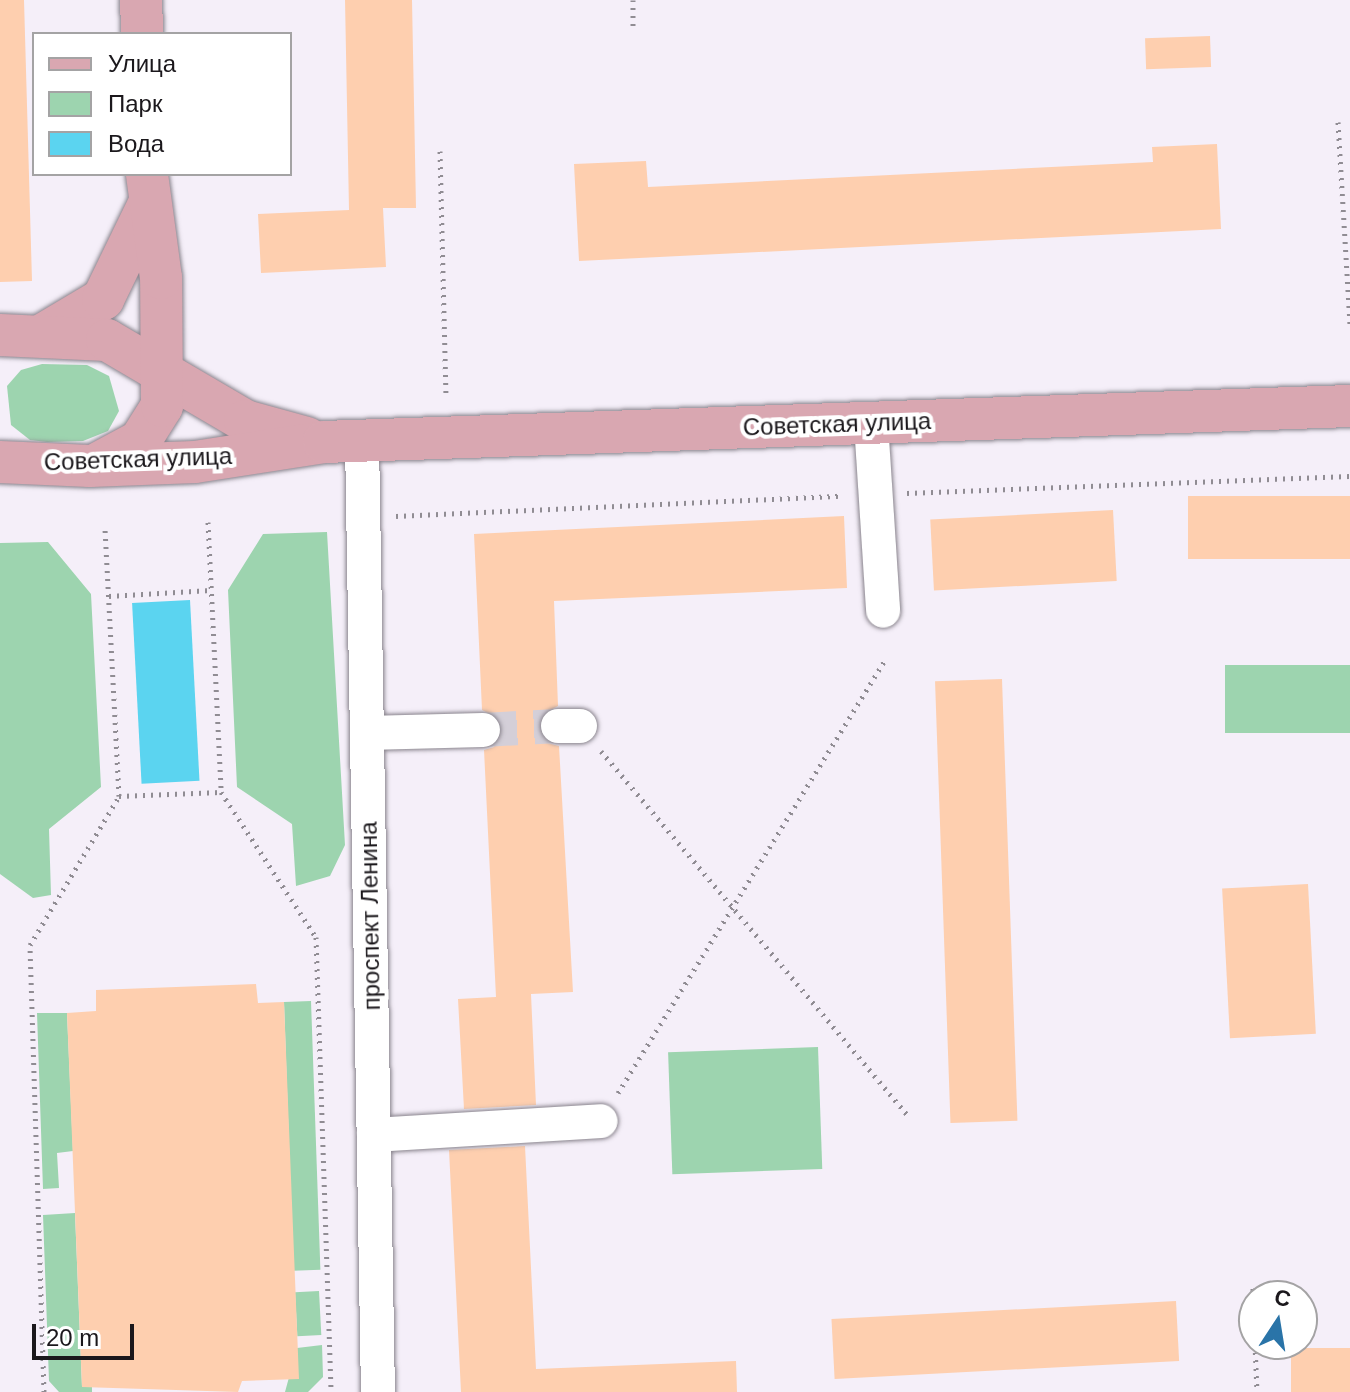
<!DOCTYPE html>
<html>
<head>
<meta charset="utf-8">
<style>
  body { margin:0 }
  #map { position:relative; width:1350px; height:1392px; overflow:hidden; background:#f5eff9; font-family:Helvetica,sans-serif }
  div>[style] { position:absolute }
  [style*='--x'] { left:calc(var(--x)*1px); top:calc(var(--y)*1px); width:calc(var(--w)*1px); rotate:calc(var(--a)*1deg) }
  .green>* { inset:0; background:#9dd4af; transform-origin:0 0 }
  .water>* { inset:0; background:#5bd4f0; transform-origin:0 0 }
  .building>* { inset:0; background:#fecfaf; transform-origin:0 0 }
  .minor-tunnel>* { height:34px; margin-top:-17px; transform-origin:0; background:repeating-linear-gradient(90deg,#d4cfd8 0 34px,transparent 0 51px) }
  .path>* { height:5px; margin-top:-2.5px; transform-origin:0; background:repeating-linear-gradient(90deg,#908c93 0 2px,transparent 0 8px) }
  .roads { filter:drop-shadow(0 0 2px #8a858e) drop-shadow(0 0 2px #8a858e) }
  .minor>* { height:34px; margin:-17px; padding:0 17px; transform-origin:17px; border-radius:17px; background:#fff }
  .major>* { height:42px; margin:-21px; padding:0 21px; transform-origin:21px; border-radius:21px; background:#d9a7b1 }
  span { translate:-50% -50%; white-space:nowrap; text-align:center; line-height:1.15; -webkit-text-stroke:8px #fff; paint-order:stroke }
  .street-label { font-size:24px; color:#1b181c }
  .legend { position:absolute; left:32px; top:32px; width:260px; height:144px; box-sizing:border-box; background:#fff; border:2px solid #a4a3a4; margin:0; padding:10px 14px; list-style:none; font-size:24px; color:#1b181c }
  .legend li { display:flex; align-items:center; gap:16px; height:40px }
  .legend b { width:40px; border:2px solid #a4a3a4 }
  .north { position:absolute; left:1238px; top:1280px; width:80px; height:80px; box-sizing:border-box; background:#fff; border:2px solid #a4a3a4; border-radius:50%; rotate:12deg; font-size:22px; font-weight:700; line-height:32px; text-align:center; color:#1b181c }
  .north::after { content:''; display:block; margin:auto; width:28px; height:36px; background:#2a74a8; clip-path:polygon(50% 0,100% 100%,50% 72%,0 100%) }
  .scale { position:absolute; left:32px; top:1324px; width:102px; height:36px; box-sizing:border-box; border:4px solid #1b181c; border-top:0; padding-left:10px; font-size:24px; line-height:28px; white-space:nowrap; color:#1b181c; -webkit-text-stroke:6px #fff; paint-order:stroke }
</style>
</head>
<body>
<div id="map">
  <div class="green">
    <div style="clip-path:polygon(42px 364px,87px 365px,109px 376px,119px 411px,108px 431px,83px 441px,47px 442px,30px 440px,11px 425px,7px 386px,21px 370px)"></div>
    <div style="clip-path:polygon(327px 532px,345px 845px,330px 876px,296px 886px,292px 824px,237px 787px,228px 590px,263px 534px)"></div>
    <div style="clip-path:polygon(48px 542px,91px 594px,101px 787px,49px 829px,51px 895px,33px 898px,0 874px,0 543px)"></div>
    <div style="left:1350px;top:665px;width:68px;height:125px;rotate:90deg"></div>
    <div style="left:311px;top:1001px;width:269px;height:27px;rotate:88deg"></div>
    <div style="clip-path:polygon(37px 1013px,67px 1013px,73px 1151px,57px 1153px,59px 1188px,43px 1189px)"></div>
    <div style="left:818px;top:1047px;width:122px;height:150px;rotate:88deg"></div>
    <div style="clip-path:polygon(75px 1213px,82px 1387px,92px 1386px,92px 1392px,59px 1392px,49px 1381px,43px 1215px)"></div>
    <div style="left:319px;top:1291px;width:44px;height:24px;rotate:87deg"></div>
    <div style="clip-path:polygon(322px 1345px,323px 1377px,308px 1392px,285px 1392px,297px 1348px)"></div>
  </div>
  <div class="water">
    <div style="left:190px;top:600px;width:181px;height:58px;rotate:87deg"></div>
  </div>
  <div class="building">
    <div style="clip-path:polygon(0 0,24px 0,32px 281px,0 282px)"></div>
    <div style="clip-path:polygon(345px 0,412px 0,416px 208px,383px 208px,386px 267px,261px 273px,258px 214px,349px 210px)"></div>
    <div style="left:1210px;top:36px;width:31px;height:65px;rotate:88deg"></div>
    <div style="clip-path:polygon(1217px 144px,1221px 229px,579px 261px,574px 164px,646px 161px,648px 187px,1153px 162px,1152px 147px)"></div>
    <div style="left:1350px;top:496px;width:63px;height:162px;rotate:90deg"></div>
    <div style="left:1113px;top:510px;width:71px;height:183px;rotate:87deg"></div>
    <div style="clip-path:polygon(844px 516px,847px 588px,554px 601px,558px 706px,541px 715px,538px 727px,547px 743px,559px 746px,573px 992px,531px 994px,536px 1105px,464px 1109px,458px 999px,496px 997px,484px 750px,494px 747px,503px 730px,500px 719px,482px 710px,474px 534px)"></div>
    <div style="left:1002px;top:679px;width:442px;height:67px;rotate:88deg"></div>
    <div style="left:1308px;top:884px;width:150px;height:86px;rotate:87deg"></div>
    <div style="clip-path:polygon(256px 984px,258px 1003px,284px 1002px,299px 1379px,242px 1381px,238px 1392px,82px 1387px,67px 1013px,96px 1011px,96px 990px)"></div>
    <div style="clip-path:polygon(525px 1146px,536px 1369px,736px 1361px,737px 1392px,461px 1392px,449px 1150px)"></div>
    <div style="left:1176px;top:1301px;width:60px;height:345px;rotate:87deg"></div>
    <div style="left:1350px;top:1348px;width:44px;height:59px;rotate:90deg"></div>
  </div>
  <div class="minor-tunnel">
    <div style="--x:483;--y:730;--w:75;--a:-3.1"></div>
  </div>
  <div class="path">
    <div style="--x:633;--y:0;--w:31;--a:90"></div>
    <div style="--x:1338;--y:122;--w:205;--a:86.6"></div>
    <div style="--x:440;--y:151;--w:242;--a:88.6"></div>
    <div style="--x:907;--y:493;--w:443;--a:-2.2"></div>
    <div style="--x:396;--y:516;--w:445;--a:-2.6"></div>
    <div style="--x:208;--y:522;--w:270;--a:87.2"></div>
    <div style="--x:221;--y:792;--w:173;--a:56.8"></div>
    <div style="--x:316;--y:937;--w:455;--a:88.1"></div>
    <div style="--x:109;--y:596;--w:102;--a:-3.4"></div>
    <div style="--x:601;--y:751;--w:477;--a:49.9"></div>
    <div style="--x:119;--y:796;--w:102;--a:-2.2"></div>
    <div style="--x:618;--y:1093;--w:509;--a:-58.34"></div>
    <div style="--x:1253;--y:1288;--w:30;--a:88"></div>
    <div style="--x:1255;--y:1344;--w:48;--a:87.6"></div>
    <div style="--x:44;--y:1392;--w:447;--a:-91.8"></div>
    <div style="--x:30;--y:945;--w:174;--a:-59.1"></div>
    <div style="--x:119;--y:796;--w:271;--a:-93"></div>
  </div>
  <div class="roads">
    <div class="minor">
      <div style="--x:871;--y:423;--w:188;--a:86.3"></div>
      <div style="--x:362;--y:440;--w:952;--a:89.04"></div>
      <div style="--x:558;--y:726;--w:22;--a:0"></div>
      <div style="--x:367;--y:733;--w:116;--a:-1.5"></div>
      <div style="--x:374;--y:1135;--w:227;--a:-3.5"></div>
    </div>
    <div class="major">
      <div style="--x:141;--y:0;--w:34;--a:88"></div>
      <div style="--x:44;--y:334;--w:69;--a:-30.7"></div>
      <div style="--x:103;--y:299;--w:103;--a:-64.2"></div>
      <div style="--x:0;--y:335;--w:107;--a:2.7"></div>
      <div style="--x:107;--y:340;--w:160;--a:30.4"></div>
      <div style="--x:245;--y:421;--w:64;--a:15.3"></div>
      <div style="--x:0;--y:462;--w:90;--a:2.5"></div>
      <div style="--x:90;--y:466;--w:105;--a:-2.2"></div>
      <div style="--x:195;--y:462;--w:131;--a:-8.8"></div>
      <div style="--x:324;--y:442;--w:1027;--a:-2.01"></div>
      <div style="--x:99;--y:463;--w:47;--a:-28.2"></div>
      <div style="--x:140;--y:441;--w:41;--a:-57.8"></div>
      <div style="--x:162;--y:406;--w:128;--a:-90.4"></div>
      <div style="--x:161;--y:278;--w:105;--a:-97.7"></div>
    </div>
  </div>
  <div class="street-label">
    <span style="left:837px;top:424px;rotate:-2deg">Советская улица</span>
    <span style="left:138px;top:459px;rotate:-2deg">Советская улица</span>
    <span style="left:370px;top:916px;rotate:-91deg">проспект Ленина</span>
  </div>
  <ul class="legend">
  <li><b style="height:10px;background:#d9a7b1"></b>Улица</li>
  <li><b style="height:22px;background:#9dd4af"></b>Парк</li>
  <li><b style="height:22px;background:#5bd4f0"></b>Вода</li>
  </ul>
  <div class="north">С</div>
  <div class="scale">20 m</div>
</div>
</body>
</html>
